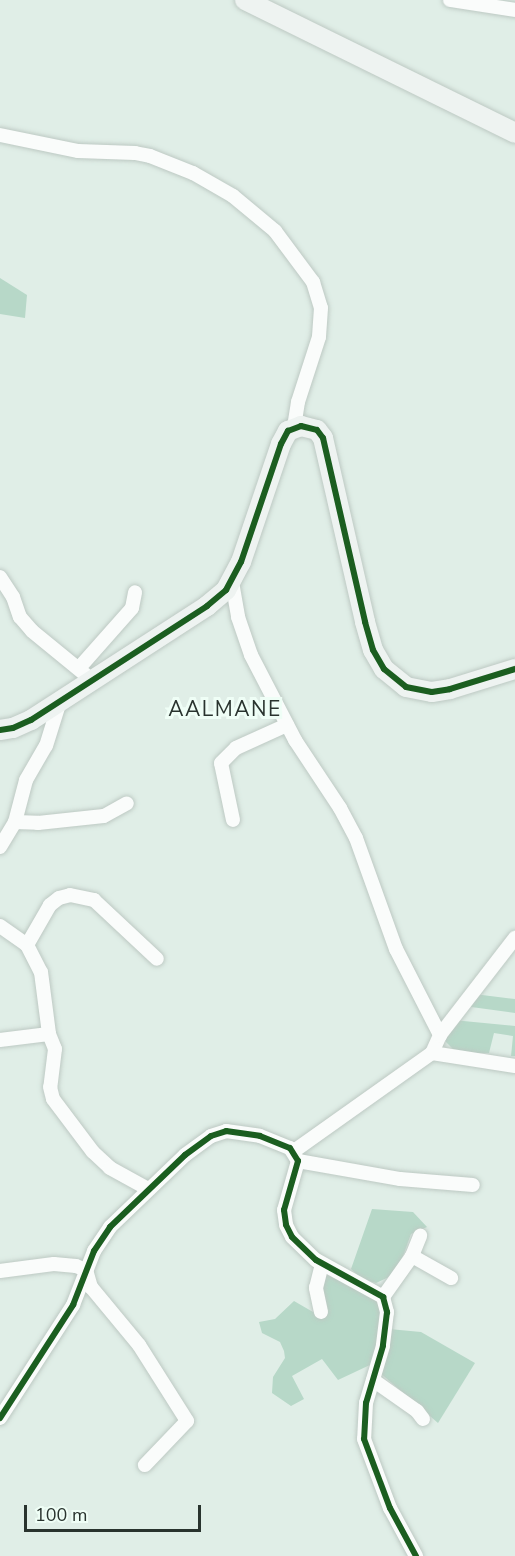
<!DOCTYPE html>
<html>
<head>
<meta charset="utf-8">
<style>
  body { margin:0 }
  #map { position:relative; width:515px; height:1556px; overflow:hidden; background:#e0eee7; font-family:"Nunito Sans",sans-serif }
  div>[style] { position:absolute }
  [style*='--x'] { left:calc(var(--x)*1px); top:calc(var(--y)*1px); width:calc(var(--w)*1px); rotate:calc(var(--a)*1deg) }
  .green>* { inset:0; background:#b7d8c8 }
  .roads { filter:drop-shadow(0 0 2px #bdc9c3) drop-shadow(0 0 2px #bdc9c3) }
  .street>* { height:14px; margin:-7px; padding:0 7px; transform-origin:7px; border-radius:7px; background:#fafcfb }
  .secondary>* { height:20px; margin:-10px; padding:0 10px; transform-origin:10px; border-radius:10px; background:#eef3f1 }
  .cycleway>* { height:6px; margin:-3px; padding:0 3px; transform-origin:3px; border-radius:3px; background:#1b5e20 }
  span { translate:-50% -50%; white-space:nowrap; text-align:center; line-height:1.15; -webkit-text-stroke:6px #effef6; paint-order:stroke }
  .quarter-label { font-size:21px; color:#29332e; letter-spacing:1.5px }
  .scale { position:absolute; left:24px; top:1505px; width:177px; height:27px; box-sizing:border-box; border:3px solid #29332e; border-top:0; padding-left:8px; font-size:18px; line-height:21px; white-space:nowrap; color:#29332e; -webkit-text-stroke:4px #effef6; paint-order:stroke }
</style>
</head>
<body>
<div id="map">
  <div class="green">
    <div style="clip-path:polygon(0 278px,27px 295px,25px 318px,0 314px)"></div>
    <div style="clip-path:polygon(474px 994px,515px 999px,515px 1013px,464px 1006px)"></div>
    <div style="clip-path:polygon(453px 1020px,515px 1026px,515px 1056px,511px 1056px,513px 1036px,494px 1033px,489px 1053px,457px 1053px,446px 1042px,444px 1031px)"></div>
    <div style="clip-path:polygon(372px 1209px,413px 1212px,427px 1227px,411px 1234px,403px 1256px,391px 1276px,376px 1283px,362px 1279px,351px 1269px)"></div>
    <div style="clip-path:polygon(327px 1275px,373px 1296px,379px 1304px,381px 1318px,372px 1364px,338px 1380px,322px 1359px,292px 1376px,304px 1399px,291px 1406px,272px 1393px,273px 1377px,285px 1358px,284px 1351px,280px 1342px,262px 1333px,259px 1322px,275px 1319px,294px 1301px,313px 1312px,322px 1306px,323px 1279px)"></div>
    <div style="clip-path:polygon(389px 1329px,421px 1332px,475px 1363px,438px 1423px,379px 1372px)"></div>
  </div>
  <div class="roads">
    <div class="street">
      <div style="--x:450;--y:0;--w:66;--a:8.7"></div>
      <div style="--x:0;--y:135;--w:80;--a:11.6"></div>
      <div style="--x:78;--y:151;--w:57;--a:2"></div>
      <div style="--x:135;--y:153;--w:15;--a:11"></div>
      <div style="--x:150;--y:156;--w:46;--a:21.6"></div>
      <div style="--x:193;--y:173;--w:46;--a:29.9"></div>
      <div style="--x:233;--y:196;--w:55;--a:39.8"></div>
      <div style="--x:275;--y:231;--w:64;--a:53.3"></div>
      <div style="--x:313;--y:282;--w:27;--a:73"></div>
      <div style="--x:321;--y:308;--w:29;--a:94"></div>
      <div style="--x:319;--y:337;--w:68;--a:107.9"></div>
      <div style="--x:298;--y:402;--w:25;--a:99"></div>
      <div style="--x:0;--y:577;--w:24;--a:57"></div>
      <div style="--x:13;--y:597;--w:21;--a:71"></div>
      <div style="--x:20;--y:617;--w:18;--a:49"></div>
      <div style="--x:32;--y:631;--w:79;--a:39.3"></div>
      <div style="--x:232;--y:582;--w:36;--a:80"></div>
      <div style="--x:238;--y:617;--w:40;--a:71.1"></div>
      <div style="--x:251;--y:655;--w:96;--a:62.6"></div>
      <div style="--x:295;--y:740;--w:82;--a:56.5"></div>
      <div style="--x:340;--y:808;--w:34;--a:62"></div>
      <div style="--x:356;--y:838;--w:118;--a:70.2"></div>
      <div style="--x:396;--y:949;--w:97;--a:62.9"></div>
      <div style="--x:79;--y:668;--w:80;--a:-48.5"></div>
      <div style="--x:132;--y:608;--w:16;--a:-79"></div>
      <div style="--x:233;--y:820;--w:58;--a:-101.9"></div>
      <div style="--x:221;--y:763;--w:21;--a:-45"></div>
      <div style="--x:236;--y:748;--w:56;--a:-24.3"></div>
      <div style="--x:15;--y:822;--w:23;--a:2"></div>
      <div style="--x:38;--y:823;--w:66;--a:-6.1"></div>
      <div style="--x:104;--y:816;--w:26;--a:-29"></div>
      <div style="--x:0;--y:847;--w:29;--a:-59"></div>
      <div style="--x:15;--y:822;--w:43;--a:-75.3"></div>
      <div style="--x:26;--y:780;--w:39;--a:-60"></div>
      <div style="--x:46;--y:746;--w:47;--a:-72.7"></div>
      <div style="--x:0;--y:926;--w:33;--a:35"></div>
      <div style="--x:27;--y:945;--w:30;--a:63"></div>
      <div style="--x:41;--y:972;--w:63;--a:82.6"></div>
      <div style="--x:49;--y:1034;--w:16;--a:68"></div>
      <div style="--x:55;--y:1049;--w:38;--a:97"></div>
      <div style="--x:50;--y:1087;--w:12;--a:76"></div>
      <div style="--x:53;--y:1099;--w:66;--a:53"></div>
      <div style="--x:93;--y:1152;--w:23;--a:43"></div>
      <div style="--x:110;--y:1168;--w:43;--a:28.9"></div>
      <div style="--x:27;--y:945;--w:46;--a:-60.1"></div>
      <div style="--x:50;--y:905;--w:11;--a:-38"></div>
      <div style="--x:59;--y:898;--w:11;--a:-15"></div>
      <div style="--x:70;--y:895;--w:25;--a:12"></div>
      <div style="--x:94;--y:900;--w:86;--a:43.1"></div>
      <div style="--x:0;--y:1040;--w:49;--a:-7"></div>
      <div style="--x:432;--y:1053;--w:84;--a:8.9"></div>
      <div style="--x:294;--y:1151;--w:169;--a:-35.4"></div>
      <div style="--x:432;--y:1053;--w:20;--a:-66"></div>
      <div style="--x:440;--y:1035;--w:123;--a:-52.3"></div>
      <div style="--x:298;--y:1161;--w:104;--a:10"></div>
      <div style="--x:400;--y:1179;--w:73;--a:4.7"></div>
      <div style="--x:412;--y:1256;--w:45;--a:29.4"></div>
      <div style="--x:0;--y:1271;--w:54;--a:-7.4"></div>
      <div style="--x:54;--y:1264;--w:22;--a:5"></div>
      <div style="--x:76;--y:1266;--w:11;--a:22"></div>
      <div style="--x:86;--y:1270;--w:18;--a:74"></div>
      <div style="--x:91;--y:1287;--w:75;--a:50.4"></div>
      <div style="--x:139;--y:1345;--w:90;--a:57.7"></div>
      <div style="--x:187;--y:1421;--w:61;--a:133.7"></div>
      <div style="--x:383;--y:1297;--w:50;--a:-54.7"></div>
      <div style="--x:412;--y:1256;--w:22;--a:-68"></div>
      <div style="--x:321;--y:1312;--w:25;--a:-102"></div>
      <div style="--x:316;--y:1288;--w:25;--a:-76"></div>
      <div style="--x:373;--y:1380;--w:54;--a:35.2"></div>
      <div style="--x:417;--y:1411;--w:10;--a:53"></div>
      <div style="--x:0;--y:1418;--w:135;--a:-57.1"></div>
      <div style="--x:73;--y:1305;--w:58;--a:-68.7"></div>
      <div style="--x:94;--y:1251;--w:29;--a:-56"></div>
      <div style="--x:110;--y:1227;--w:104;--a:-43.8"></div>
      <div style="--x:185;--y:1155;--w:32;--a:-36"></div>
      <div style="--x:211;--y:1136;--w:16;--a:-18"></div>
      <div style="--x:226;--y:1131;--w:34;--a:8"></div>
      <div style="--x:260;--y:1136;--w:32;--a:22"></div>
      <div style="--x:290;--y:1148;--w:15;--a:58"></div>
      <div style="--x:298;--y:1161;--w:51;--a:105.9"></div>
      <div style="--x:284;--y:1210;--w:15;--a:82"></div>
      <div style="--x:286;--y:1225;--w:13;--a:63"></div>
      <div style="--x:292;--y:1237;--w:33;--a:44"></div>
      <div style="--x:316;--y:1260;--w:77;--a:28.9"></div>
      <div style="--x:383;--y:1297;--w:16;--a:75"></div>
      <div style="--x:387;--y:1312;--w:34;--a:97"></div>
      <div style="--x:383;--y:1346;--w:59;--a:106.6"></div>
      <div style="--x:366;--y:1403;--w:36;--a:93"></div>
      <div style="--x:364;--y:1439;--w:74;--a:69.4"></div>
      <div style="--x:390;--y:1508;--w:55;--a:61.6"></div>
    </div>
    <div class="secondary">
      <div style="--x:245;--y:0;--w:301;--a:26.2"></div>
      <div style="--x:0;--y:730;--w:13;--a:-9"></div>
      <div style="--x:13;--y:728;--w:20;--a:-24"></div>
      <div style="--x:31;--y:720;--w:210;--a:-32.9"></div>
      <div style="--x:207;--y:606;--w:25;--a:-40"></div>
      <div style="--x:226;--y:590;--w:32;--a:-62"></div>
      <div style="--x:241;--y:562;--w:125;--a:-71.3"></div>
      <div style="--x:281;--y:444;--w:15;--a:-62"></div>
      <div style="--x:288;--y:431;--w:14;--a:-21"></div>
      <div style="--x:301;--y:426;--w:16;--a:14"></div>
      <div style="--x:317;--y:430;--w:10;--a:53"></div>
      <div style="--x:323;--y:438;--w:189;--a:77.1"></div>
      <div style="--x:365;--y:622;--w:29;--a:74"></div>
      <div style="--x:373;--y:650;--w:22;--a:60"></div>
      <div style="--x:384;--y:669;--w:28;--a:39"></div>
      <div style="--x:406;--y:687;--w:26;--a:11"></div>
      <div style="--x:432;--y:692;--w:18;--a:-9"></div>
      <div style="--x:450;--y:689;--w:68;--a:-17.1"></div>
    </div>
  </div>
  <div class="cycleway">
    <div style="--x:0;--y:730;--w:13;--a:-9"></div>
    <div style="--x:13;--y:728;--w:20;--a:-24"></div>
    <div style="--x:31;--y:720;--w:210;--a:-32.9"></div>
    <div style="--x:207;--y:606;--w:25;--a:-40"></div>
    <div style="--x:226;--y:590;--w:32;--a:-62"></div>
    <div style="--x:241;--y:562;--w:125;--a:-71.3"></div>
    <div style="--x:281;--y:444;--w:15;--a:-62"></div>
    <div style="--x:288;--y:431;--w:14;--a:-21"></div>
    <div style="--x:301;--y:426;--w:16;--a:14"></div>
    <div style="--x:317;--y:430;--w:10;--a:53"></div>
    <div style="--x:323;--y:438;--w:189;--a:77.1"></div>
    <div style="--x:365;--y:622;--w:29;--a:74"></div>
    <div style="--x:373;--y:650;--w:22;--a:60"></div>
    <div style="--x:384;--y:669;--w:28;--a:39"></div>
    <div style="--x:406;--y:687;--w:26;--a:11"></div>
    <div style="--x:432;--y:692;--w:18;--a:-9"></div>
    <div style="--x:450;--y:689;--w:68;--a:-17.1"></div>
    <div style="--x:0;--y:1418;--w:135;--a:-57.1"></div>
    <div style="--x:73;--y:1305;--w:58;--a:-68.7"></div>
    <div style="--x:94;--y:1251;--w:29;--a:-56"></div>
    <div style="--x:110;--y:1227;--w:104;--a:-43.8"></div>
    <div style="--x:185;--y:1155;--w:32;--a:-36"></div>
    <div style="--x:211;--y:1136;--w:16;--a:-18"></div>
    <div style="--x:226;--y:1131;--w:34;--a:8"></div>
    <div style="--x:260;--y:1136;--w:32;--a:22"></div>
    <div style="--x:290;--y:1148;--w:15;--a:58"></div>
    <div style="--x:298;--y:1161;--w:51;--a:105.9"></div>
    <div style="--x:284;--y:1210;--w:15;--a:82"></div>
    <div style="--x:286;--y:1225;--w:13;--a:63"></div>
    <div style="--x:292;--y:1237;--w:33;--a:44"></div>
    <div style="--x:316;--y:1260;--w:77;--a:28.9"></div>
    <div style="--x:383;--y:1297;--w:16;--a:75"></div>
    <div style="--x:387;--y:1312;--w:34;--a:97"></div>
    <div style="--x:383;--y:1346;--w:59;--a:106.6"></div>
    <div style="--x:366;--y:1403;--w:36;--a:93"></div>
    <div style="--x:364;--y:1439;--w:74;--a:69.4"></div>
    <div style="--x:390;--y:1508;--w:55;--a:61.6"></div>
  </div>
  <div class="quarter-label">
    <span style="left:225px;top:709px">AALMANE</span>
  </div>
  <div class="scale">100 m</div>
</div>
</body>
</html>
